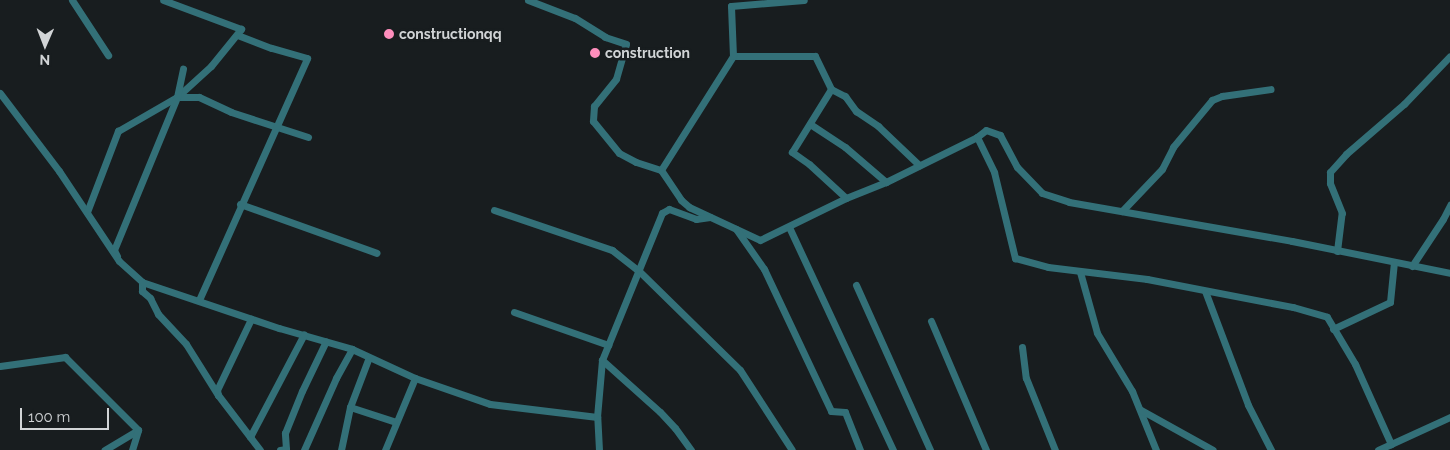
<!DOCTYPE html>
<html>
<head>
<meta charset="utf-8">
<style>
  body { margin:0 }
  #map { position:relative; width:1450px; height:450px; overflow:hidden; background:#181d1f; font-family:Raleway,sans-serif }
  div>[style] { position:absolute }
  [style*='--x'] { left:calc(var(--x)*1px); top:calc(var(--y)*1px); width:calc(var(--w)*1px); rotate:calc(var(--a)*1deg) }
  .minor>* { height:7px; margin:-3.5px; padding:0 3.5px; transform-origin:3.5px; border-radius:3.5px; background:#337078 }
  .dots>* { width:14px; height:14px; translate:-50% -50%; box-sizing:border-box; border:2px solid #181d1f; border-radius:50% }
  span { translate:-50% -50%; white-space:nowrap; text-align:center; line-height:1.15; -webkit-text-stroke:5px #181d1f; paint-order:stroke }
  .poi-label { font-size:14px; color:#d1d4d6; font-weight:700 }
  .left { translate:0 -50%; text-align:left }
  .north { position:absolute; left:20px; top:20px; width:50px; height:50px; -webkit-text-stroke:4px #181d1f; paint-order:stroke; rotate:181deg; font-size:14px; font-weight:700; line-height:20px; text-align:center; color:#d1d4d6 }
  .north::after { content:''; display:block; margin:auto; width:18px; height:22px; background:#d1d4d6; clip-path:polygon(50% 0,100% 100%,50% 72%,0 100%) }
  .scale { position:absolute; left:20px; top:408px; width:89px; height:22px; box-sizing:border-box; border:2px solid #d1d4d6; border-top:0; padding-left:6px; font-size:15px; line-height:18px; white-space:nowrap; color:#d1d4d6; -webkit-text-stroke:4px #181d1f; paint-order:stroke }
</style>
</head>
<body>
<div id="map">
  <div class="minor">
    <div style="--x:72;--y:0;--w:66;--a:56.8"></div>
    <div style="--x:528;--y:0;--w:50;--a:21"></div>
    <div style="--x:575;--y:18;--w:36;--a:32"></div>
    <div style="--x:605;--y:37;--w:22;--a:18"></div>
    <div style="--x:626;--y:44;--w:36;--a:106"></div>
    <div style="--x:616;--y:79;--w:35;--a:129"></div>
    <div style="--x:594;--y:106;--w:15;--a:94"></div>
    <div style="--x:593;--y:121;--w:41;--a:50.9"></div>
    <div style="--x:619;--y:153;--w:19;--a:28"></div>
    <div style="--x:636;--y:162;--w:26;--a:18"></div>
    <div style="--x:661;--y:170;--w:36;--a:56"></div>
    <div style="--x:681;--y:200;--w:11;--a:41"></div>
    <div style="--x:689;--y:207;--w:78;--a:24.9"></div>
    <div style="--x:760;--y:240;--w:96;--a:-26"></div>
    <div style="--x:846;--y:198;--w:43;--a:-21.8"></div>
    <div style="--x:886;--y:182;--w:102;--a:-26.3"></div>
    <div style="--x:977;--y:137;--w:11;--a:-38"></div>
    <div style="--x:986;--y:130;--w:15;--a:20"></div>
    <div style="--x:1000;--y:135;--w:36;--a:62"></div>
    <div style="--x:1017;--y:167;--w:36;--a:46"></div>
    <div style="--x:1042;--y:193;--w:28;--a:18"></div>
    <div style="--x:1069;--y:202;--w:226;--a:9.9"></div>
    <div style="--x:1292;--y:241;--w:161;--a:11.4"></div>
    <div style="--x:733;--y:56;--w:82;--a:0"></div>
    <div style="--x:815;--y:56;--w:37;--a:64"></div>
    <div style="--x:0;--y:93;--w:98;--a:52.9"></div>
    <div style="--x:59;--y:171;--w:108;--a:56.3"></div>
    <div style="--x:119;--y:261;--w:31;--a:42"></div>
    <div style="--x:142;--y:282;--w:9;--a:90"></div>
    <div style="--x:142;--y:291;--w:11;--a:41"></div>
    <div style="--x:150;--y:298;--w:18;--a:63"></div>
    <div style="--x:158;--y:314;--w:41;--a:47"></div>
    <div style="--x:186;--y:344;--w:60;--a:57.9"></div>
    <div style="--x:218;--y:395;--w:69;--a:52.6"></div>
    <div style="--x:177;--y:97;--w:22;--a:0"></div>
    <div style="--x:199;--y:97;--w:35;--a:25"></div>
    <div style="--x:231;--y:112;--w:81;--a:18"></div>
    <div style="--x:810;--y:124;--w:42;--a:33.3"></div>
    <div style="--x:845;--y:147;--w:54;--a:40.5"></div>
    <div style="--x:977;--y:137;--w:39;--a:64"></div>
    <div style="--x:994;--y:172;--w:89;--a:76.3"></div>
    <div style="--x:1015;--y:258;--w:34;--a:15"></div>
    <div style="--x:1048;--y:267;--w:100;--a:6.9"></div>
    <div style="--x:1147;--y:279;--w:149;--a:10.9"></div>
    <div style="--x:1293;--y:307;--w:35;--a:16"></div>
    <div style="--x:1327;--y:317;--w:55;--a:59.2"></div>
    <div style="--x:1355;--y:364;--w:88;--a:65.8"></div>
    <div style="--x:661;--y:170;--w:135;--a:-57.7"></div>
    <div style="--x:733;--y:56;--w:50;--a:-92.3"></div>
    <div style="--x:731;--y:6;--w:73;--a:-4.7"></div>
    <div style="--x:846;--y:198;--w:50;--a:-137.4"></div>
    <div style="--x:809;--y:164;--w:21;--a:-145"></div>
    <div style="--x:792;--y:152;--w:74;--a:-58.2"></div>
    <div style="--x:831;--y:89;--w:16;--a:27"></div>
    <div style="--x:845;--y:96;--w:19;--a:54"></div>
    <div style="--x:856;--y:111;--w:27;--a:34"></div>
    <div style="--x:878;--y:126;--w:57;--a:43.6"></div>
    <div style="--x:240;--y:204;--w:145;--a:19.7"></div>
    <div style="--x:494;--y:210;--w:125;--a:18.7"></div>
    <div style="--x:612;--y:250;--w:34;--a:38"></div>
    <div style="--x:639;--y:271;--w:141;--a:44.4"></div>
    <div style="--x:740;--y:370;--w:95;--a:57"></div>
    <div style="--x:1122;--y:211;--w:58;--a:-46.4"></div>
    <div style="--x:1162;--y:169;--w:25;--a:-63"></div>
    <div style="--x:1173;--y:147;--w:61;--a:-50.3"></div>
    <div style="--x:1212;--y:100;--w:11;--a:-22"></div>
    <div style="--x:1222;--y:96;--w:49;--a:-8.1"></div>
    <div style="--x:87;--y:212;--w:87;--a:-69.1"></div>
    <div style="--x:118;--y:131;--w:68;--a:-30"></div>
    <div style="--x:177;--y:97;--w:46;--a:-42.4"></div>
    <div style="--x:211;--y:66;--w:48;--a:-51"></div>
    <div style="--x:241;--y:29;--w:83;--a:-159.6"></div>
    <div style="--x:789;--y:227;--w:246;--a:65"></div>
    <div style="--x:736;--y:229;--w:49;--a:55"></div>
    <div style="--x:764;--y:269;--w:157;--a:64.7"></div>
    <div style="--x:831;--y:411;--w:14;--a:4"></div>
    <div style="--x:845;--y:412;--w:41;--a:68.5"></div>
    <div style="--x:1337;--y:251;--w:38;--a:-83"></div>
    <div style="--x:1342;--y:213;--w:32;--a:-112"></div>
    <div style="--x:1330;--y:183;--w:11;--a:-90"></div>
    <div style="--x:1330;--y:172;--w:24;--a:-48"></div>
    <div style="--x:1346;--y:154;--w:77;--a:-40.8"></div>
    <div style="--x:1404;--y:104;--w:66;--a:-46.2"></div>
    <div style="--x:117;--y:256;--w:7;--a:-117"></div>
    <div style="--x:114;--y:250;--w:165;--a:-67.6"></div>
    <div style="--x:177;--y:97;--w:29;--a:-78"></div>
    <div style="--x:1412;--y:266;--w:56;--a:-56.6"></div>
    <div style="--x:1443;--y:219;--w:16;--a:-63"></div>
    <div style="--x:1080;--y:272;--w:63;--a:74.4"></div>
    <div style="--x:1097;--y:333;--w:68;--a:58.9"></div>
    <div style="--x:1132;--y:391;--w:64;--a:67.9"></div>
    <div style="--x:142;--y:282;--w:145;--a:18.6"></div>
    <div style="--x:279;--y:328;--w:76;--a:16"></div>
    <div style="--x:352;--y:349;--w:69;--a:24.7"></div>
    <div style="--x:415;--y:378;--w:79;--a:19.1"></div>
    <div style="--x:490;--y:404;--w:108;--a:6.9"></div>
    <div style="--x:856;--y:285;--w:181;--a:65.8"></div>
    <div style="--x:1205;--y:291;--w:122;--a:69.3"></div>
    <div style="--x:1248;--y:405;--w:51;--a:62.9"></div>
    <div style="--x:199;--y:300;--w:265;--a:-65.9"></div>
    <div style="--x:307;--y:58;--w:37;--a:-164"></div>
    <div style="--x:271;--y:48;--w:36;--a:-159"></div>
    <div style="--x:514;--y:312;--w:100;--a:19.3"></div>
    <div style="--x:931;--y:321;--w:140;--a:66.9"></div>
    <div style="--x:1333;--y:329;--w:63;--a:-25.3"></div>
    <div style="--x:1390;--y:302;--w:40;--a:-84.3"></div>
    <div style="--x:1022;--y:347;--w:31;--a:83"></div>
    <div style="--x:1026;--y:378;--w:78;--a:68.1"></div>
    <div style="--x:0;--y:366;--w:66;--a:-7.9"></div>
    <div style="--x:65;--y:357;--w:103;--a:45"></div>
    <div style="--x:138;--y:430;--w:39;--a:149"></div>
    <div style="--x:218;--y:395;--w:5;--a:-101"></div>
    <div style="--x:217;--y:390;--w:79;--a:-64.4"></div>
    <div style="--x:350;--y:407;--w:48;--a:18.1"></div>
    <div style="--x:1141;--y:410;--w:82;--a:29.1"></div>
    <div style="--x:250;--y:437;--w:116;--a:-62.3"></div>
    <div style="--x:132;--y:450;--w:21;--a:-73"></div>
    <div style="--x:280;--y:450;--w:6;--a:-9"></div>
    <div style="--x:286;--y:449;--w:16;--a:-94"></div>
    <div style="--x:285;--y:433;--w:45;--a:-68"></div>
    <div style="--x:302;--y:391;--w:55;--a:-64.4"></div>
    <div style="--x:304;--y:450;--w:79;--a:-66"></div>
    <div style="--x:336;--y:378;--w:33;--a:-61"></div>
    <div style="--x:341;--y:450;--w:44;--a:-78.2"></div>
    <div style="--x:350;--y:407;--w:53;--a:-69.2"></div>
    <div style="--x:385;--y:450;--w:78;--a:-67.4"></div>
    <div style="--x:599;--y:450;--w:33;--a:-93"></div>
    <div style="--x:597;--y:417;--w:57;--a:-85"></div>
    <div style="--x:691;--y:450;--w:27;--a:-126"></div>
    <div style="--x:675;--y:428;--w:22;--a:-133"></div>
    <div style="--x:660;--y:412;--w:78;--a:-138.1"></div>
    <div style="--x:602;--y:360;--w:159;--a:-67.8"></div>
    <div style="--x:662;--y:213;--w:8;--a:-30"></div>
    <div style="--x:669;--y:209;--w:29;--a:20"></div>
    <div style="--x:696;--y:219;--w:14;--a:-8"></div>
    <div style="--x:1378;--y:450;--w:79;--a:-24.6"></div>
  </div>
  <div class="dots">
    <div style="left:389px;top:34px;background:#fe8ebc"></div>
    <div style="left:595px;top:53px;background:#fe8ebc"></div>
  </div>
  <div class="poi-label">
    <span class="left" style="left:399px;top:34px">constructionqq</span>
    <span class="left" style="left:605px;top:53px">construction</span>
  </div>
  <div class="north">N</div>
  <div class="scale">100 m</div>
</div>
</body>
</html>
